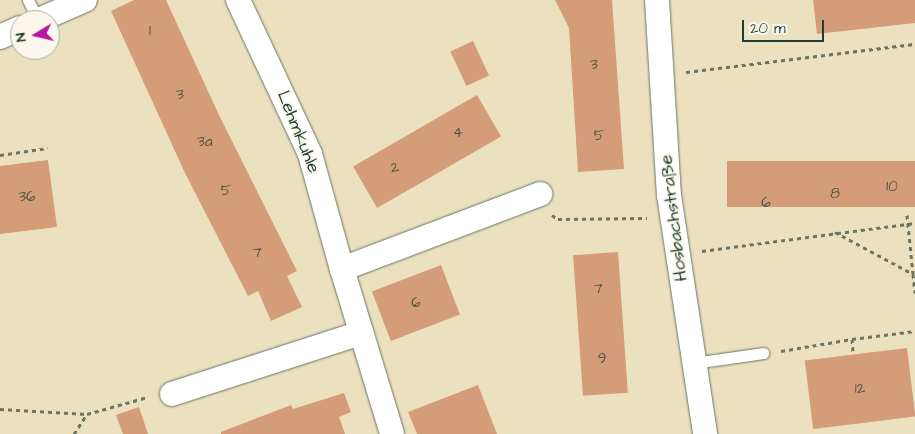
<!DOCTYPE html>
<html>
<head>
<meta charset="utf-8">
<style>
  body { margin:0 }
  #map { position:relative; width:915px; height:434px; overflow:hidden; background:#ece1bf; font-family:"Architects Daughter",sans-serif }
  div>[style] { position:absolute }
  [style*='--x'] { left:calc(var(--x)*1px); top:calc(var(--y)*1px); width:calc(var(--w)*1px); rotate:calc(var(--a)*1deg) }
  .building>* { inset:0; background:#d49c78; transform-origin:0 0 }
  .path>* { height:3px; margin-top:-1.5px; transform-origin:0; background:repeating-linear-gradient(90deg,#677665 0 4px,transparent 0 8px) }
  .roads { filter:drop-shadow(0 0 1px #677665) drop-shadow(0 0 1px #677665) }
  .service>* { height:11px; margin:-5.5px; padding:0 5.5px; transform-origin:5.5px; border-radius:5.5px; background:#fff }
  .minor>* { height:24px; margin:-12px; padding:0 12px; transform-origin:12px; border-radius:12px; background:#fff }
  span { translate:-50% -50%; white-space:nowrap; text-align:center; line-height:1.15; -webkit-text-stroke:4px #fbf7ec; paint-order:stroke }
  .number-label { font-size:15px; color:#4c5545 }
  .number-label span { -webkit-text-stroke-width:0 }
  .street-label { font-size:18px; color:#1f3d34 }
  .north { position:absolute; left:10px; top:10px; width:50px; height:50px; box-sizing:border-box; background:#fbf7ec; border:1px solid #a3ada2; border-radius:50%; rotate:261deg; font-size:14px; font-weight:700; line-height:20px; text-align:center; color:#1f3d34 }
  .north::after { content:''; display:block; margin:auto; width:18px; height:22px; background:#b5179e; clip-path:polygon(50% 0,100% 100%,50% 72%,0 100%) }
  .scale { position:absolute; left:742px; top:20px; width:82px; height:22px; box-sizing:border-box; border:2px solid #1f3d34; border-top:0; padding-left:6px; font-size:15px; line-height:18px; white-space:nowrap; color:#1f3d34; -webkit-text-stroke:4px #fbf7ec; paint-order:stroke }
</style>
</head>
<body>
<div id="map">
  <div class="building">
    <div style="clip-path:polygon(134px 0,166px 0,219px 115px,297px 271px,287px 276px,302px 307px,271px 321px,258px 291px,248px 296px,185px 173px,111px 11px)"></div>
    <div style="clip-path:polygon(555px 0,612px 0,624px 169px,578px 172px,569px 28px)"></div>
    <div style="clip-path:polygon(813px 0,915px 0,915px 23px,817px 34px)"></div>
    <div style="left:473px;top:41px;width:38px;height:25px;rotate:65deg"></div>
    <div style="left:477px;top:95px;width:48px;height:143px;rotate:60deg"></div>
    <div style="clip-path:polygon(48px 160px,57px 227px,0 234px,0 166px)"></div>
    <div style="left:915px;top:161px;width:46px;height:188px;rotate:90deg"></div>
    <div style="left:618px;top:252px;width:141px;height:45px;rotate:86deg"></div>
    <div style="left:441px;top:265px;width:53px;height:74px;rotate:69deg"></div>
    <div style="left:907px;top:348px;width:69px;height:103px;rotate:83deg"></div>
    <div style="clip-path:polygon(478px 385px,497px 434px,417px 434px,408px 412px)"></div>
    <div style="clip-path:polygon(344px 393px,351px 412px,339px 417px,345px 434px,221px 434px,221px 432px,291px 405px,293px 409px)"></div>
    <div style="clip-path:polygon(139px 407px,148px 434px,123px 434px,116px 415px)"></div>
  </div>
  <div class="path">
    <div style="--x:686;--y:72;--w:231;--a:-7"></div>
    <div style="--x:0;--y:155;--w:48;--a:-8.5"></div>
    <div style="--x:552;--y:215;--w:7;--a:34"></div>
    <div style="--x:558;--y:219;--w:89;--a:-0.6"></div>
    <div style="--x:907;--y:215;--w:59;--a:84.2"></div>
    <div style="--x:835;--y:232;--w:89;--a:28.3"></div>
    <div style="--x:913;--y:274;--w:19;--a:84"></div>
    <div style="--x:702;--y:251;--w:215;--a:-7.5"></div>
    <div style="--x:852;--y:339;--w:64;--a:-7.2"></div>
    <div style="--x:781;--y:351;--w:72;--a:-9.6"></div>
    <div style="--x:852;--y:339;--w:13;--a:86"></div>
    <div style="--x:0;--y:409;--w:87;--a:3.3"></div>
    <div style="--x:87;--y:414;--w:63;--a:-15.6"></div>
    <div style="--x:74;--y:434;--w:24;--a:-57"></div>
  </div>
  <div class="roads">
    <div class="service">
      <div style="--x:28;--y:0;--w:22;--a:63"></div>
      <div style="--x:694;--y:363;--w:70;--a:-8.2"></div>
    </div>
    <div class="minor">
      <div style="--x:238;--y:0;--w:170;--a:64.9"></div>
      <div style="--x:310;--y:154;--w:119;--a:74.5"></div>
      <div style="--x:342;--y:269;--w:172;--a:73.1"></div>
      <div style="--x:657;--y:0;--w:195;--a:86.5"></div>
      <div style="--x:669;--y:195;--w:242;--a:81.4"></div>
      <div style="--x:39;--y:20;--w:50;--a:-23.5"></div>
      <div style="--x:0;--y:37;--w:22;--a:-24"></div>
      <div style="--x:342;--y:269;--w:212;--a:-20.7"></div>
      <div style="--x:172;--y:394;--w:199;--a:-17.9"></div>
    </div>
  </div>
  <div class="number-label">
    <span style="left:150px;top:31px">1</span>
    <span style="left:594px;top:65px">3</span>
    <span style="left:180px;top:95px">3</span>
    <span style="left:458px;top:133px">4</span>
    <span style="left:599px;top:136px">5</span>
    <span style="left:205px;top:142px">3a</span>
    <span style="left:395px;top:168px">2</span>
    <span style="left:892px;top:187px">10</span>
    <span style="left:226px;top:191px">5</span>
    <span style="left:835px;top:194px">8</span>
    <span style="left:27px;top:197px">36</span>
    <span style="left:766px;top:203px">6</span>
    <span style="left:257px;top:253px">7</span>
    <span style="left:598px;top:289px">7</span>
    <span style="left:416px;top:303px">6</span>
    <span style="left:602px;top:359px">9</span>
    <span style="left:860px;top:389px">12</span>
  </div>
  <div class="street-label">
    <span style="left:298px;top:132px;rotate:68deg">Lehmkuhle</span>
    <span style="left:674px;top:218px;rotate:-97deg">Hosbachstraße</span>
  </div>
  <div class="north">N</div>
  <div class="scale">20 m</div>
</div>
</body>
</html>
